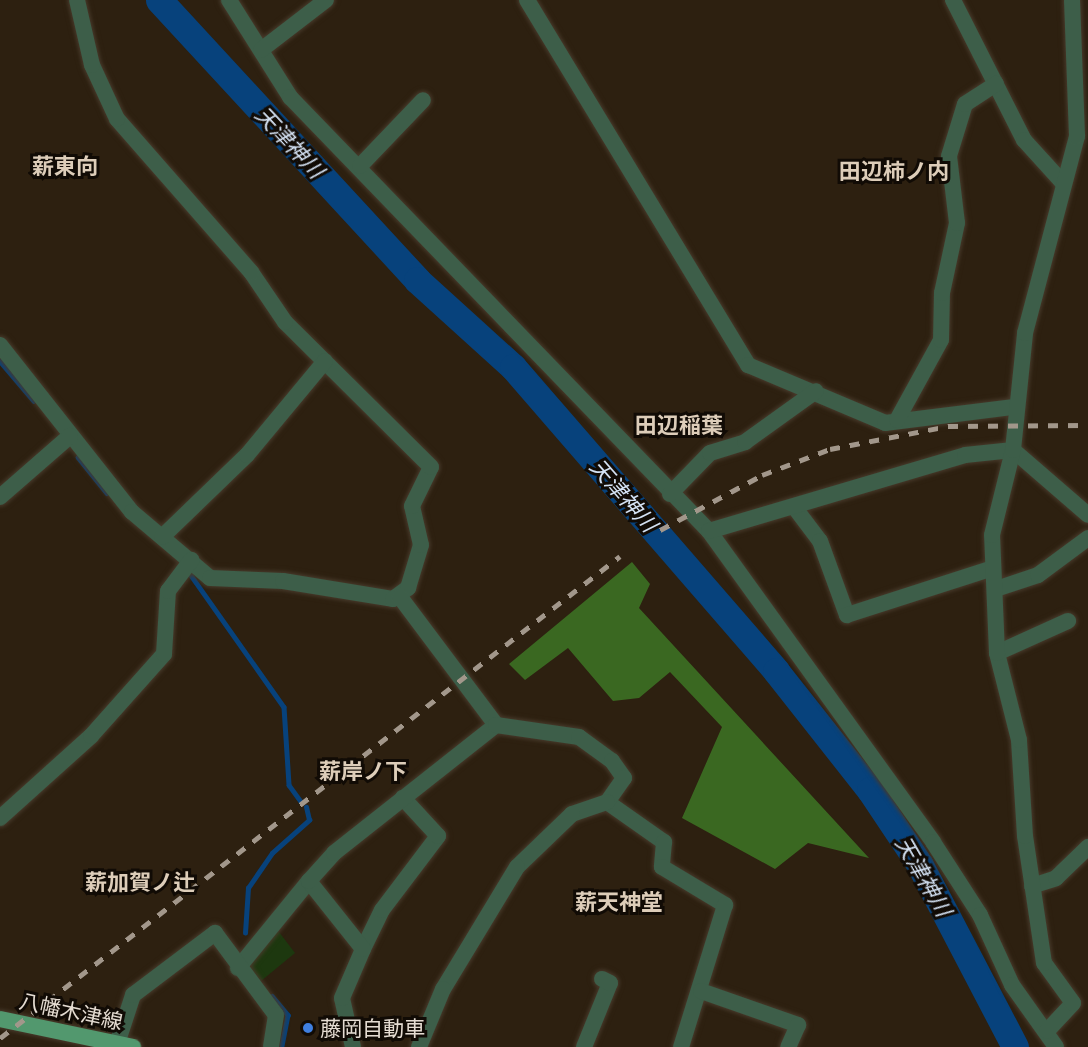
<!DOCTYPE html>
<html>
<head>
<meta charset="utf-8">
<style>
  body { margin:0 }
  #map { position:relative; width:1088px; height:1047px; overflow:hidden; background:#2d2010; font-family:"Golos Text","Noto Sans JP",sans-serif }
  div>[style] { position:absolute }
  [style*='--x'] { left:calc(var(--x)*1px); top:calc(var(--y)*1px); width:calc(var(--w)*1px); rotate:calc(var(--a)*1deg) }
  .green>* { inset:0; background:#1d380f }
  .forest>* { inset:0; background:#3a6821 }
  .stream>* { height:4.5px; margin:-2.25px; padding:0 2.25px; transform-origin:2.25px; border-radius:2.25px; background:#07427c }
  .river>* { height:27px; margin:-13.5px; padding:0 13.5px; transform-origin:13.5px; border-radius:13.5px; background:#07427c }
  .roads { filter:drop-shadow(0 0 2px #473a2b) drop-shadow(0 0 2px #473a2b) }
  .minor>* { height:16px; margin:-8px; padding:0 8px; transform-origin:8px; border-radius:8px; background:#3d5e49 }
  .primary>* { height:16px; margin:-8px; padding:0 8px; transform-origin:8px; border-radius:8px; background:#52986e }
  .rail>* { height:4.5px; margin-top:-2.25px; transform-origin:0; background:repeating-linear-gradient(90deg,#a2978b 0 10px,transparent 0 20px) }
  .dots>* { width:16px; height:16px; translate:-50% -50%; box-sizing:border-box; border:3px solid #110b05; border-radius:50% }
  span { translate:-50% -50%; white-space:nowrap; text-align:center; line-height:1.15; -webkit-text-stroke:6px #110b05; paint-order:stroke }
  .street-label { font-size:21px; color:#e5dcd2 }
  .poi-label { font-size:21px; color:#e5dcd2 }
  .left { translate:0 -50%; text-align:left }
  .water-label { font-size:22px; color:#d4e2f4; font-style:italic }
  .neighbourhood-label { font-size:22px; color:#ddcdb9; font-weight:700 }
</style>
</head>
<body>
<div id="map">
  <div class="green">
    <div style="clip-path:polygon(276px 928px,295px 953px,261px 981px,250px 967px,253px 955px)"></div>
  </div>
  <div class="forest">
    <div style="clip-path:polygon(632px 562px,650px 584px,639px 608px,869px 858px,808px 843px,775px 869px,682px 818px,722px 727px,670px 672px,639px 698px,613px 701px,568px 648px,525px 680px,509px 664px)"></div>
  </div>
  <div class="stream">
    <div style="--x:0;--y:361;--w:52;--a:49.6"></div>
    <div style="--x:78;--y:457;--w:46;--a:51.1"></div>
    <div style="--x:188;--y:571;--w:166;--a:54.8"></div>
    <div style="--x:284;--y:707;--w:78;--a:86.3"></div>
    <div style="--x:289;--y:785;--w:22;--a:54"></div>
    <div style="--x:245;--y:933;--w:45;--a:-86.2"></div>
    <div style="--x:248;--y:888;--w:42;--a:-55.6"></div>
    <div style="--x:272;--y:853;--w:50;--a:-41.7"></div>
    <div style="--x:309;--y:820;--w:13;--a:-103"></div>
    <div style="--x:272;--y:996;--w:25;--a:50"></div>
    <div style="--x:288;--y:1015;--w:31;--a:101"></div>
  </div>
  <div class="river">
    <div style="--x:159;--y:0;--w:381;--a:47.3"></div>
    <div style="--x:417;--y:280;--w:130;--a:42.2"></div>
    <div style="--x:513;--y:367;--w:402;--a:49.1"></div>
    <div style="--x:776;--y:671;--w:152;--a:51.7"></div>
    <div style="--x:870;--y:790;--w:90;--a:56.3"></div>
    <div style="--x:920;--y:865;--w:205;--a:62.4"></div>
  </div>
  <div class="roads">
    <div class="minor">
      <div style="--x:229;--y:0;--w:115;--a:57.8"></div>
      <div style="--x:290;--y:97;--w:603;--a:46.01"></div>
      <div style="--x:709;--y:531;--w:383;--a:54.2"></div>
      <div style="--x:933;--y:842;--w:87;--a:57.2"></div>
      <div style="--x:980;--y:915;--w:77;--a:65.4"></div>
      <div style="--x:1012;--y:985;--w:76;--a:54.6"></div>
      <div style="--x:527;--y:0;--w:427;--a:58.8"></div>
      <div style="--x:748;--y:365;--w:149;--a:22.9"></div>
      <div style="--x:885;--y:423;--w:130;--a:-7.1"></div>
      <div style="--x:953;--y:0;--w:157;--a:63.1"></div>
      <div style="--x:1024;--y:140;--w:58;--a:47.8"></div>
      <div style="--x:261;--y:50;--w:82;--a:-37.6"></div>
      <div style="--x:360;--y:166;--w:91;--a:-46.3"></div>
      <div style="--x:0;--y:345;--w:213;--a:51.7"></div>
      <div style="--x:132;--y:512;--w:102;--a:40.2"></div>
      <div style="--x:210;--y:578;--w:73;--a:2.4"></div>
      <div style="--x:283;--y:581;--w:111;--a:9.3"></div>
      <div style="--x:393;--y:599;--w:19;--a:-36"></div>
      <div style="--x:408;--y:588;--w:45;--a:-73.2"></div>
      <div style="--x:421;--y:545;--w:40;--a:-103"></div>
      <div style="--x:412;--y:506;--w:43;--a:-64"></div>
      <div style="--x:431;--y:467;--w:206;--a:-135.2"></div>
      <div style="--x:285;--y:322;--w:60;--a:-124.2"></div>
      <div style="--x:251;--y:272;--w:203;--a:-131.2"></div>
      <div style="--x:117;--y:119;--w:60;--a:-114.8"></div>
      <div style="--x:92;--y:65;--w:67;--a:-103"></div>
      <div style="--x:897;--y:420;--w:91;--a:-61.2"></div>
      <div style="--x:941;--y:340;--w:47;--a:-88.8"></div>
      <div style="--x:942;--y:293;--w:72;--a:-77.9"></div>
      <div style="--x:957;--y:223;--w:67;--a:-96.8"></div>
      <div style="--x:949;--y:156;--w:54;--a:-72.9"></div>
      <div style="--x:965;--y:104;--w:37;--a:-33"></div>
      <div style="--x:670;--y:494;--w:57;--a:-45.7"></div>
      <div style="--x:710;--y:453;--w:37;--a:-17"></div>
      <div style="--x:745;--y:442;--w:87;--a:-35.7"></div>
      <div style="--x:0;--y:497;--w:93;--a:-41.1"></div>
      <div style="--x:795;--y:508;--w:41;--a:52.9"></div>
      <div style="--x:820;--y:541;--w:79;--a:70"></div>
      <div style="--x:847;--y:615;--w:153;--a:-17.8"></div>
      <div style="--x:709;--y:531;--w:267;--a:-16.5"></div>
      <div style="--x:965;--y:455;--w:48;--a:-5.9"></div>
      <div style="--x:1013;--y:450;--w:99;--a:40.9"></div>
      <div style="--x:162;--y:537;--w:118;--a:-44"></div>
      <div style="--x:247;--y:455;--w:122;--a:-50.3"></div>
      <div style="--x:996;--y:589;--w:44;--a:-18.4"></div>
      <div style="--x:1038;--y:575;--w:62;--a:-36.5"></div>
      <div style="--x:400;--y:597;--w:160;--a:53.1"></div>
      <div style="--x:997;--y:653;--w:78;--a:-24.3"></div>
      <div style="--x:607;--y:802;--w:70;--a:35.1"></div>
      <div style="--x:664;--y:842;--w:25;--a:95"></div>
      <div style="--x:662;--y:867;--w:74;--a:31.1"></div>
      <div style="--x:725;--y:905;--w:149;--a:107.2"></div>
      <div style="--x:0;--y:818;--w:122;--a:-42"></div>
      <div style="--x:91;--y:736;--w:110;--a:-48.3"></div>
      <div style="--x:164;--y:654;--w:63;--a:-86.4"></div>
      <div style="--x:168;--y:591;--w:39;--a:-53"></div>
      <div style="--x:1032;--y:886;--w:25;--a:-18"></div>
      <div style="--x:1056;--y:878;--w:45;--a:-44.1"></div>
      <div style="--x:363;--y:949;--w:43;--a:-64"></div>
      <div style="--x:382;--y:910;--w:93;--a:-52.9"></div>
      <div style="--x:438;--y:836;--w:52;--a:-132.6"></div>
      <div style="--x:238;--y:968;--w:112;--a:-50.8"></div>
      <div style="--x:701;--y:991;--w:103;--a:19.3"></div>
      <div style="--x:798;--y:1025;--w:24;--a:114"></div>
      <div style="--x:1047;--y:1031;--w:38;--a:-47"></div>
      <div style="--x:1073;--y:1003;--w:49;--a:-125.9"></div>
      <div style="--x:1044;--y:963;--w:128;--a:-98.5"></div>
      <div style="--x:1025;--y:836;--w:96;--a:-93.6"></div>
      <div style="--x:1019;--y:740;--w:90;--a:-104.2"></div>
      <div style="--x:997;--y:653;--w:118;--a:-92.4"></div>
      <div style="--x:992;--y:535;--w:88;--a:-76.1"></div>
      <div style="--x:1013;--y:450;--w:118;--a:-84.1"></div>
      <div style="--x:1025;--y:333;--w:204;--a:-75.2"></div>
      <div style="--x:1077;--y:136;--w:136;--a:-92.1"></div>
      <div style="--x:116;--y:1047;--w:55;--a:-71.9"></div>
      <div style="--x:133;--y:995;--w:103;--a:-37.1"></div>
      <div style="--x:215;--y:933;--w:102;--a:53.4"></div>
      <div style="--x:276;--y:1015;--w:32;--a:99"></div>
      <div style="--x:353;--y:1047;--w:50;--a:-102.7"></div>
      <div style="--x:342;--y:998;--w:53;--a:-66.8"></div>
      <div style="--x:363;--y:949;--w:87;--a:-128.5"></div>
      <div style="--x:309;--y:881;--w:38;--a:-48"></div>
      <div style="--x:334;--y:853;--w:206;--a:-38.3"></div>
      <div style="--x:496;--y:725;--w:84;--a:8.2"></div>
      <div style="--x:579;--y:737;--w:41;--a:36"></div>
      <div style="--x:612;--y:761;--w:21;--a:55"></div>
      <div style="--x:624;--y:778;--w:29;--a:125"></div>
      <div style="--x:607;--y:802;--w:37;--a:161"></div>
      <div style="--x:572;--y:814;--w:76;--a:136.1"></div>
      <div style="--x:517;--y:867;--w:143;--a:121.2"></div>
      <div style="--x:443;--y:989;--w:63;--a:112.5"></div>
      <div style="--x:584;--y:1047;--w:69;--a:-67.9"></div>
      <div style="--x:610;--y:983;--w:9;--a:-153"></div>
    </div>
    <div class="primary">
      <div style="--x:0;--y:1019;--w:136;--a:11.9"></div>
    </div>
  </div>
  <div class="rail">
    <div style="--x:660;--y:530;--w:116;--a:-28.3"></div>
    <div style="--x:762;--y:475;--w:73;--a:-20.9"></div>
    <div style="--x:830;--y:449;--w:120;--a:-11"></div>
    <div style="--x:948;--y:426;--w:140;--a:-0.4"></div>
    <div style="--x:0;--y:1038;--w:785;--a:-37.86"></div>
  </div>
  <div class="dots">
    <div style="left:308px;top:1028px;background:#3f7fe0"></div>
  </div>
  <div class="street-label">
    <span style="left:71px;top:1011px;rotate:12deg">八幡木津線</span>
  </div>
  <div class="poi-label">
    <span class="left" style="left:320px;top:1028px">藤岡自動車</span>
  </div>
  <div class="water-label">
    <span style="left:290px;top:142px;rotate:47deg">天津神川</span>
    <span style="left:624px;top:495px;rotate:49deg">天津神川</span>
    <span style="left:924px;top:876px;rotate:60deg">天津神川</span>
  </div>
  <div class="neighbourhood-label">
    <span style="left:65px;top:166px">薪東向</span>
    <span style="left:894px;top:171px">田辺柿ノ内</span>
    <span style="left:679px;top:425px">田辺稲葉</span>
    <span style="left:363px;top:771px">薪岸ノ下</span>
    <span style="left:140px;top:882px">薪加賀ノ辻</span>
    <span style="left:619px;top:902px">薪天神堂</span>
  </div>
</div>
</body>
</html>
